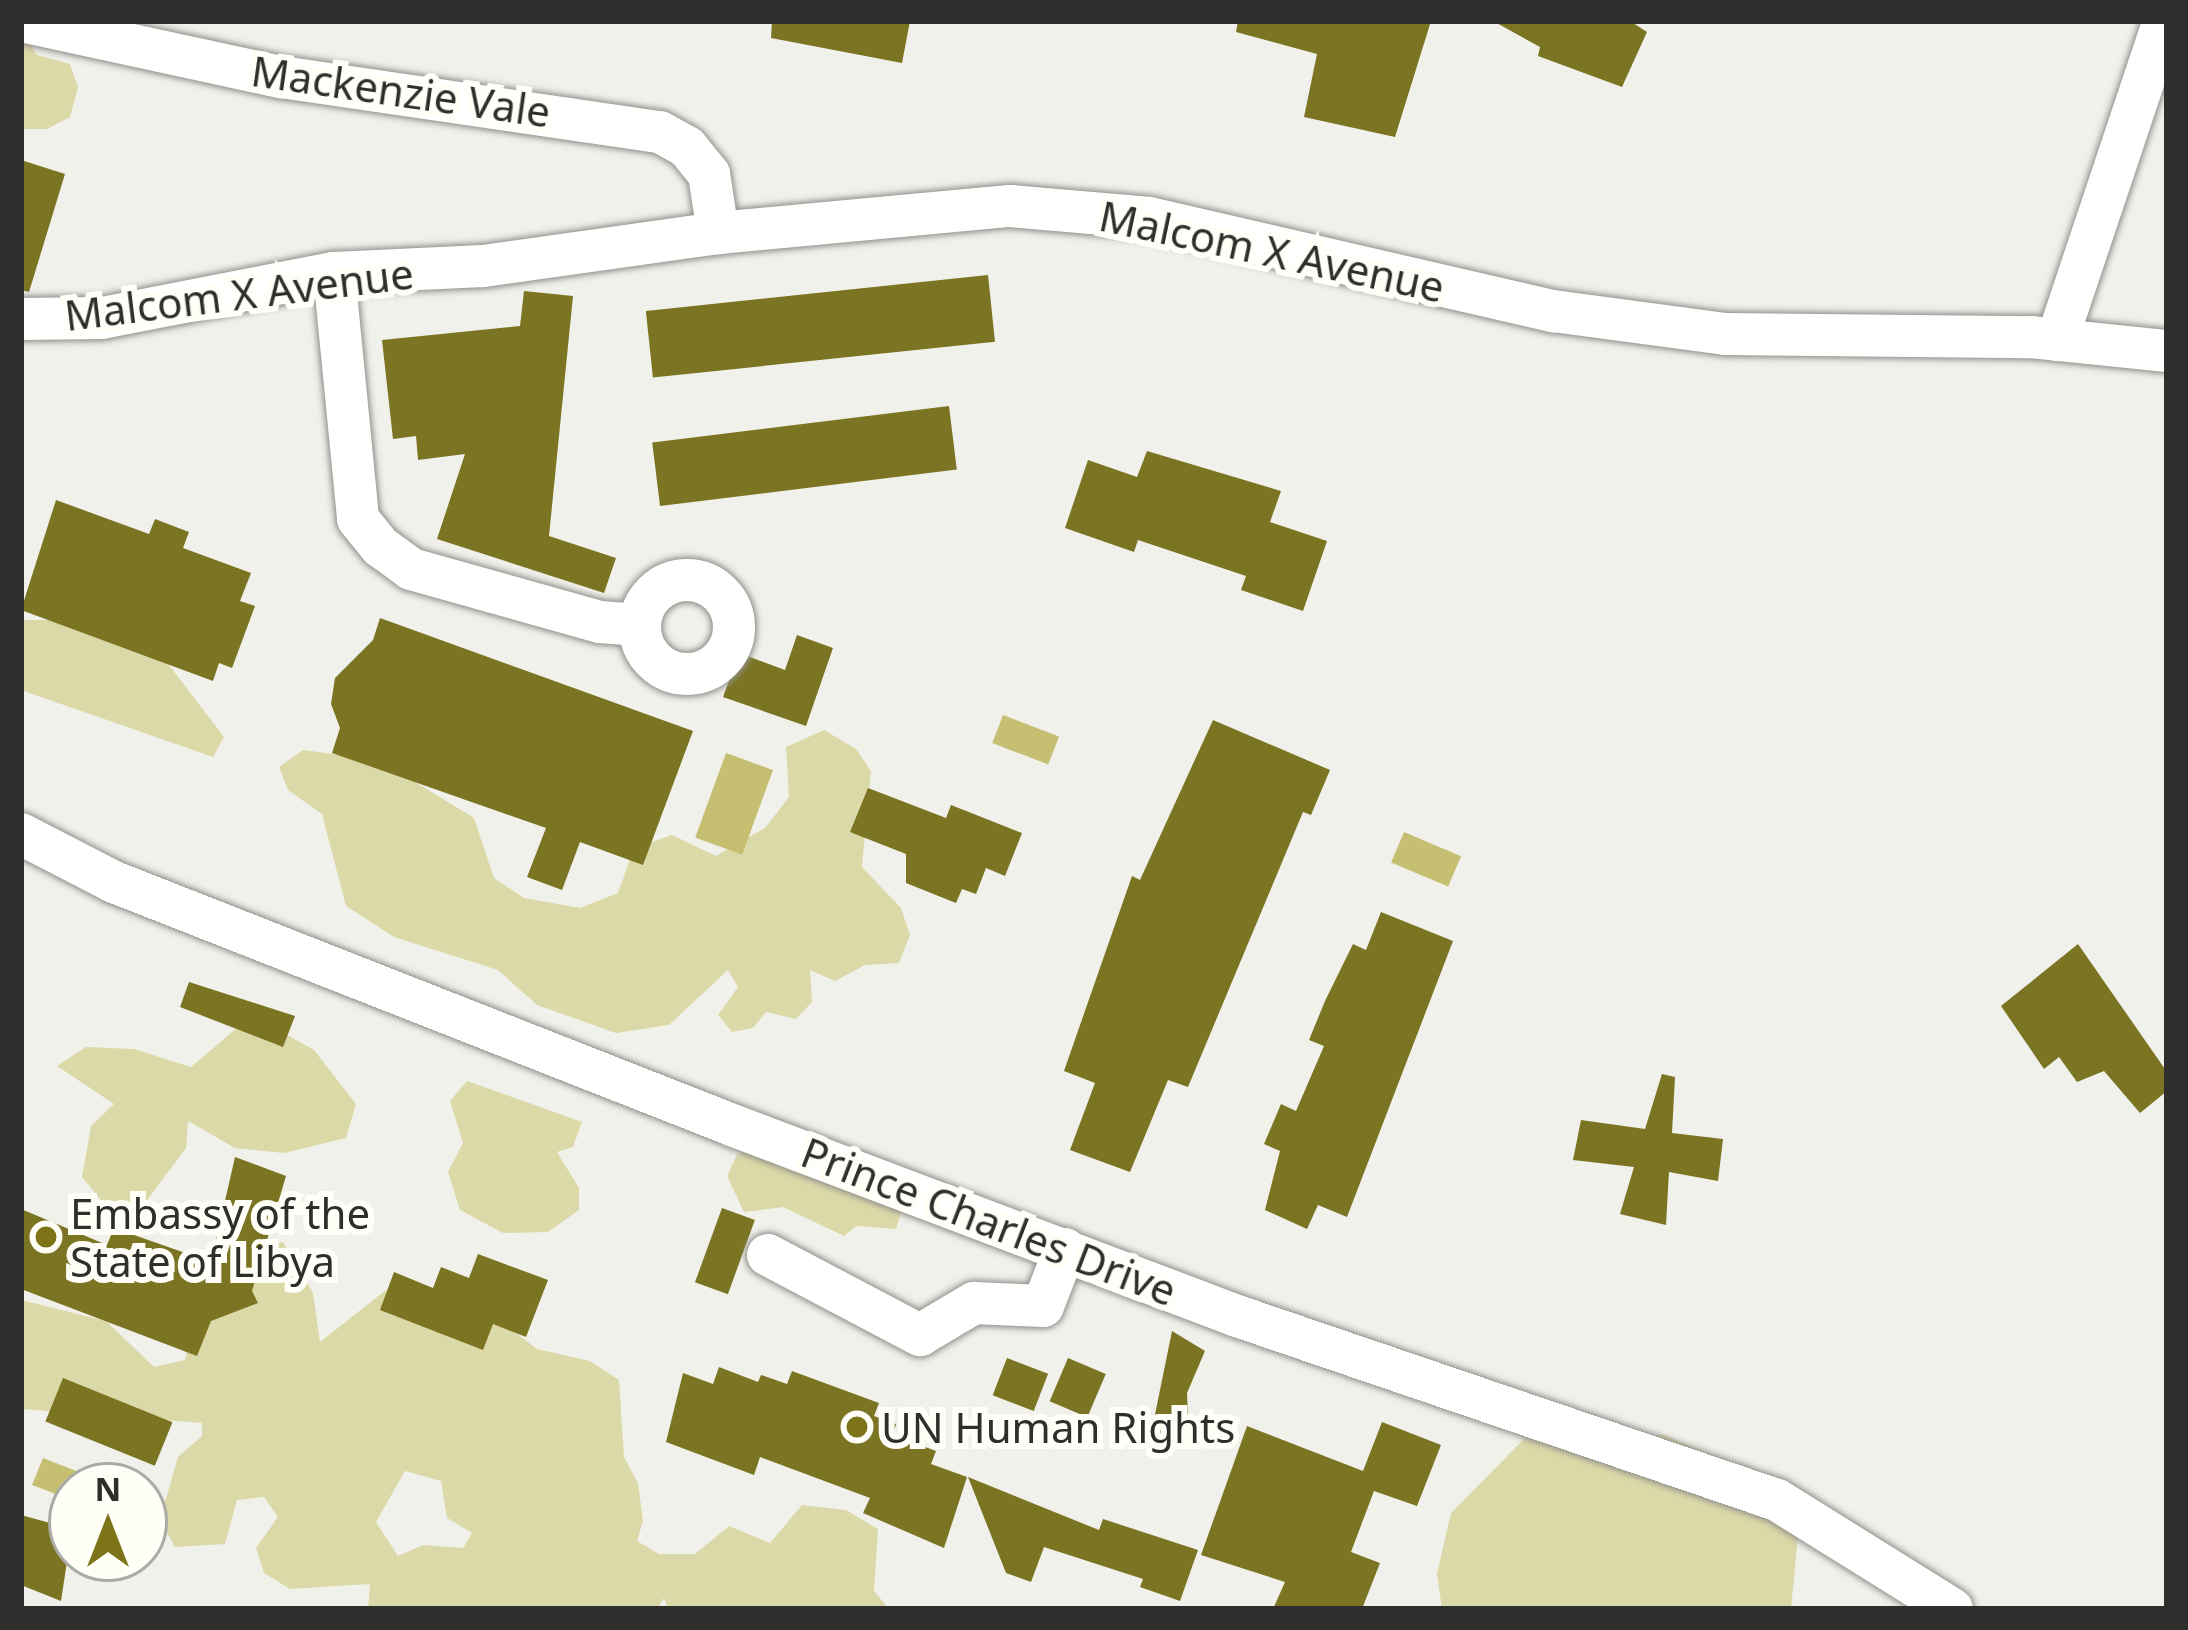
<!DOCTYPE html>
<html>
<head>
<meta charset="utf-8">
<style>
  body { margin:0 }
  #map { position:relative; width:2188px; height:1630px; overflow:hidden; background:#f1f1eb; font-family:"Noto Sans",sans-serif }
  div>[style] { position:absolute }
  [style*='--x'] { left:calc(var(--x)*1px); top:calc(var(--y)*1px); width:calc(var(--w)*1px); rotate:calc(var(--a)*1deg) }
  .green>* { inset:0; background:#dcd9a8 }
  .water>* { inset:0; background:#c6bf71; transform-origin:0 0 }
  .building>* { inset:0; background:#7b7422; transform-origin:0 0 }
  .roads { filter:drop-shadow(0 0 3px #92918c) drop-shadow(0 0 3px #92918c) }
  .minor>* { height:42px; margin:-21px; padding:0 21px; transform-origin:21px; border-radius:21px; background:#fff }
  .minor>.ring { margin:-21px; padding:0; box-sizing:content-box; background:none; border:42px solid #fff; border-radius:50% }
  .dots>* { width:33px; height:33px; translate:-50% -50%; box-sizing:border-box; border:6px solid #fffff8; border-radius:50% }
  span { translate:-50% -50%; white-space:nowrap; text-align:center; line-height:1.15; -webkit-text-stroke:12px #fffff8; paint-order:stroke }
  .street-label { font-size:42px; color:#2e2e2c }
  .poi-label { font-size:42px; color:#2e2e2c }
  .left { translate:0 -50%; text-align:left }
  .frame { position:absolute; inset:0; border:24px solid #2e2e2c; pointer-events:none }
  .north { position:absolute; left:48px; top:1462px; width:120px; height:120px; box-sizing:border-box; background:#fffff8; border:3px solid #ababa6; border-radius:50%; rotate:0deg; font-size:33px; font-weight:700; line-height:48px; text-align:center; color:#2e2e2c }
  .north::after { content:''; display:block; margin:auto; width:42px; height:54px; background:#7c7417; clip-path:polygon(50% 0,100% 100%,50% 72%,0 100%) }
</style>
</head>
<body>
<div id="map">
  <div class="green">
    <div style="clip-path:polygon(21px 29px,37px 55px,70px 64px,78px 87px,70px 117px,47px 129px,21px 129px)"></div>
    <div style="clip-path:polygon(21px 620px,78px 620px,156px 648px,224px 737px,213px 757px,21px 690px)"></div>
    <div style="clip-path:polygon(824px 730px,856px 749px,871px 771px,862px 867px,901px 908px,910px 935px,899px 963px,865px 965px,835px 981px,810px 970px,812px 1002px,796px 1019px,766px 1012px,753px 1028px,732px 1032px,718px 1015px,738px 987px,728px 970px,669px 1025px,616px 1033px,537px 1005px,498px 970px,394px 937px,346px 906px,322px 814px,288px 790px,279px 767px,303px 750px,379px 760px,474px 818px,494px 878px,524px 898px,580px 908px,618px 893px,634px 848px,672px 835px,716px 856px,765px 828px,789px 797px,786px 747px)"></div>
    <div style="clip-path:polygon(252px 1015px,314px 1050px,356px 1104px,346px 1138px,284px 1153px,235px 1148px,188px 1121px,186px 1148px,142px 1207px,105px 1205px,82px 1177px,91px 1126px,114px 1104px,57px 1066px,86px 1047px,134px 1049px,191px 1067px)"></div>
    <div style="clip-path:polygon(467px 1081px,582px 1122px,573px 1147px,557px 1152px,579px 1188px,579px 1210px,548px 1232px,503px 1233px,460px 1210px,448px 1172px,463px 1143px,450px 1101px)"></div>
    <div style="clip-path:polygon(756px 1144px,902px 1209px,896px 1229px,856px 1226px,844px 1236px,783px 1207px,744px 1212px,727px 1176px,737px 1155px)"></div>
    <div style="clip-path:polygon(evenodd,283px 1242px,313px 1293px,320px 1342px,386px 1290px,469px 1297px,537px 1349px,590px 1361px,619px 1380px,624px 1457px,638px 1483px,643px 1521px,637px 1541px,659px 1554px,695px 1554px,729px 1526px,770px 1543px,802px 1505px,846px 1510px,878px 1529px,874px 1591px,889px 1609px,668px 1609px,664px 1598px,657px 1609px,368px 1609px,370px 1584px,290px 1589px,264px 1573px,256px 1548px,278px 1517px,264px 1497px,237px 1500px,225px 1544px,175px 1547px,160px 1520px,178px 1457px,202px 1436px,202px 1423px,21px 1409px,21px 1300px,106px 1321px,154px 1367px,185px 1360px,190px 1336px,259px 1246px,283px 1242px,405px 1471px,441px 1481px,447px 1518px,472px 1533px,463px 1548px,423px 1545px,398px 1556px,376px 1522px,405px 1471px)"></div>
    <div style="clip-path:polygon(1662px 1434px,1716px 1457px,1798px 1535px,1791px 1609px,1442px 1609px,1437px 1574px,1451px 1513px,1528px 1435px,1579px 1452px)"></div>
  </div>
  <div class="water">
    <div style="left:1003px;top:715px;width:60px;height:30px;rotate:21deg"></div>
    <div style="left:726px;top:753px;width:50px;height:90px;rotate:20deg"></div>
    <div style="left:1404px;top:832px;width:62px;height:33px;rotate:23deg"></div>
    <div style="clip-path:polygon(43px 1458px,107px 1483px,106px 1486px,72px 1486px,72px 1500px,32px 1485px)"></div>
  </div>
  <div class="building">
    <div style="clip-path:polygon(772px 21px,910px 21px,902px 63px,771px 38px)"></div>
    <div style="clip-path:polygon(1238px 21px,1431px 21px,1395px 137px,1304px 117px,1317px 54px,1236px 32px)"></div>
    <div style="clip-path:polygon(1493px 21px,1630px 21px,1647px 32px,1622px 87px,1538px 56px,1540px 47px)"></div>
    <div style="clip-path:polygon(21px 160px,65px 174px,29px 292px,21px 290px)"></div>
    <div style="left:988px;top:275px;width:67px;height:344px;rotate:84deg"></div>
    <div style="clip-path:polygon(524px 291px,573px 296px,549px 536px,616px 558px,604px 593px,437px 539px,465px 454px,418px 460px,416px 436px,393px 439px,382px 340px,520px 326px)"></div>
    <div style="left:949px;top:406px;width:64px;height:299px;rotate:83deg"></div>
    <div style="clip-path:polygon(1147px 451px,1281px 491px,1270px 522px,1327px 541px,1303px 611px,1241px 590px,1246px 576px,1138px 540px,1134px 552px,1065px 528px,1088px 460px,1137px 477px)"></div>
    <div style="clip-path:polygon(56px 500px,149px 534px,155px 519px,189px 532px,183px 548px,251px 573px,240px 601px,255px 606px,232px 668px,219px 663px,213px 681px,21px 610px)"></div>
    <div style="clip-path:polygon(380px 618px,693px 731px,643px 865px,580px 842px,562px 890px,527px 877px,546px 828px,332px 753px,340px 728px,331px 704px,335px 678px,373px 640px)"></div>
    <div style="clip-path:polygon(797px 635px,833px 648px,806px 726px,723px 697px,739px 653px,785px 670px)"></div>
    <div style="clip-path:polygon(1213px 720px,1330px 770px,1311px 815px,1303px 812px,1188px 1087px,1168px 1080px,1130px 1172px,1070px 1150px,1095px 1083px,1064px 1071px,1132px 876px,1140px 880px)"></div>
    <div style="clip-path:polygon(868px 788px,946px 818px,951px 805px,1022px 833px,1005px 876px,986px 868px,976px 894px,962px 889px,956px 903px,906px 883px,906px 854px,850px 832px)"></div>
    <div style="clip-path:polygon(1381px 912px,1453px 941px,1347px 1217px,1318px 1205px,1307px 1229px,1265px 1210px,1280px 1151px,1264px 1144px,1281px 1104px,1296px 1111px,1324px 1046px,1309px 1040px,1325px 1001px,1353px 944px,1366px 950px)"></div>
    <div style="clip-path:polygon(2078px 944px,2167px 1072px,2167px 1091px,2140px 1113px,2104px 1071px,2077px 1082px,2059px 1057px,2044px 1069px,2001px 1006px)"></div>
    <div style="clip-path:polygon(189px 982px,295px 1016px,283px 1047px,180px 1007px)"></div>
    <div style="clip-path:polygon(1662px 1074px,1675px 1077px,1672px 1133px,1723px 1139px,1718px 1181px,1669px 1172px,1666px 1225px,1620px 1214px,1634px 1167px,1573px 1160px,1581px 1120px,1645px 1129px)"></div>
    <div style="clip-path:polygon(235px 1157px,286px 1176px,252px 1291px,258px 1303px,211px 1321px,197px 1356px,21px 1289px,21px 1209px,107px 1245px,114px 1228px,211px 1262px)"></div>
    <div style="left:722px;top:1208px;width:35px;height:79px;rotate:20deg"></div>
    <div style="clip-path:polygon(478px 1254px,548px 1280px,526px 1337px,493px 1324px,483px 1350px,380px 1310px,394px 1272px,433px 1288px,441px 1267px,469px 1278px)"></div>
    <div style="clip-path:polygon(1172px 1331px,1205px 1351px,1187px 1393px,1188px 1418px,1165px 1444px,1150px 1439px)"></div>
    <div style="left:1007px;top:1358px;width:44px;height:40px;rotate:21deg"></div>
    <div style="left:1068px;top:1358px;width:41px;height:47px;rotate:23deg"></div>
    <div style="clip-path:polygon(719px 1367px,758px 1382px,761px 1375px,787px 1384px,792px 1371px,879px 1403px,874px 1416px,896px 1424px,893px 1435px,936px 1451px,931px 1464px,967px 1477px,944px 1548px,863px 1513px,870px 1498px,760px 1457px,754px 1475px,666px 1442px,683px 1373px,713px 1384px)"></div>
    <div style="left:63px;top:1378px;width:118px;height:47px;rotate:22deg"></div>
    <div style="clip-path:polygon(1382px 1422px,1441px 1445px,1417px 1506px,1374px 1491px,1351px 1552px,1380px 1563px,1362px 1609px,1273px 1609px,1285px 1582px,1201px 1555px,1247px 1426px,1363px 1471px)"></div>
    <div style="clip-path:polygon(968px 1477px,1099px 1530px,1103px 1519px,1198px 1550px,1180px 1601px,1140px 1587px,1143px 1579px,1044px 1547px,1031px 1582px,1006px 1573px)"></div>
    <div style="clip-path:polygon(21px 1515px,72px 1529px,61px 1601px,21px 1585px)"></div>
  </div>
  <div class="roads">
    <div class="minor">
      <div style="--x:21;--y:21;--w:266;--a:12.2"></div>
      <div style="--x:281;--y:77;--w:383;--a:8.3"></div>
      <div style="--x:660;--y:132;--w:31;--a:29"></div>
      <div style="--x:687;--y:147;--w:35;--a:51"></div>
      <div style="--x:709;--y:174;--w:60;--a:81.3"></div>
      <div style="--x:334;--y:273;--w:247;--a:84.4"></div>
      <div style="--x:358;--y:519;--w:36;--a:51"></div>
      <div style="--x:381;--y:547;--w:37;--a:36"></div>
      <div style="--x:411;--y:569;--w:196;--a:15.7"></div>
      <div style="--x:600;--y:622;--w:40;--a:4.3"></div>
      <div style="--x:21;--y:319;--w:81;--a:-0.7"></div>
      <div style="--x:102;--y:318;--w:236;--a:-11"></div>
      <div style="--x:334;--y:273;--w:149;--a:-2.7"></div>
      <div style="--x:483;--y:266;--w:237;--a:-8"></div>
      <div style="--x:718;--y:233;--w:293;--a:-5.3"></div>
      <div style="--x:1010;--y:206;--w:140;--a:4.9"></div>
      <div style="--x:1149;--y:218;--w:415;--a:13"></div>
      <div style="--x:1553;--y:311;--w:174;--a:7.6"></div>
      <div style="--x:1725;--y:334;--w:306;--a:0.6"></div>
      <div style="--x:2031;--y:337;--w:137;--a:5.9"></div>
      <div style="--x:2057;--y:340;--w:336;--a:-71.5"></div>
      <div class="ring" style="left:640px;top:580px;width:52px;height:52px"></div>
      <div style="--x:21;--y:834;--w:105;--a:27.3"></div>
      <div style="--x:114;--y:882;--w:664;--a:21.46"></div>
      <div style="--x:732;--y:1125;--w:540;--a:20.72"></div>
      <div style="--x:1237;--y:1316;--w:570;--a:18.82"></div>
      <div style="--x:1777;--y:1500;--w:206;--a:31.9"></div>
      <div style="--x:768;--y:1255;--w:172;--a:27.8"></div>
      <div style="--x:920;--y:1335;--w:63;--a:-30.7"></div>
      <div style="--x:974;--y:1303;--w:69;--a:2.5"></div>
      <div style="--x:1043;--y:1306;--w:61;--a:-68.9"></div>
    </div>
  </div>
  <div class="dots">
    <div style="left:46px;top:1237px;background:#7c7417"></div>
    <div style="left:857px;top:1427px;background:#7c7417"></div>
  </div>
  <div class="street-label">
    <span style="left:401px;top:91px;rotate:8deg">Mackenzie Vale</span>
    <span style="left:1272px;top:251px;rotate:12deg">Malcom X Avenue</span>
    <span style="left:239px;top:294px;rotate:-7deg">Malcom X Avenue</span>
    <span style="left:989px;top:1221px;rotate:21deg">Prince Charles Drive</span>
  </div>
  <div class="poi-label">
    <span class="left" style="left:70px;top:1237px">Embassy of the<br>State of Libya</span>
    <span class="left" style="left:881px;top:1427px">UN Human Rights</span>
  </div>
  <div class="frame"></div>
  <div class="north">N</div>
</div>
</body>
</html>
